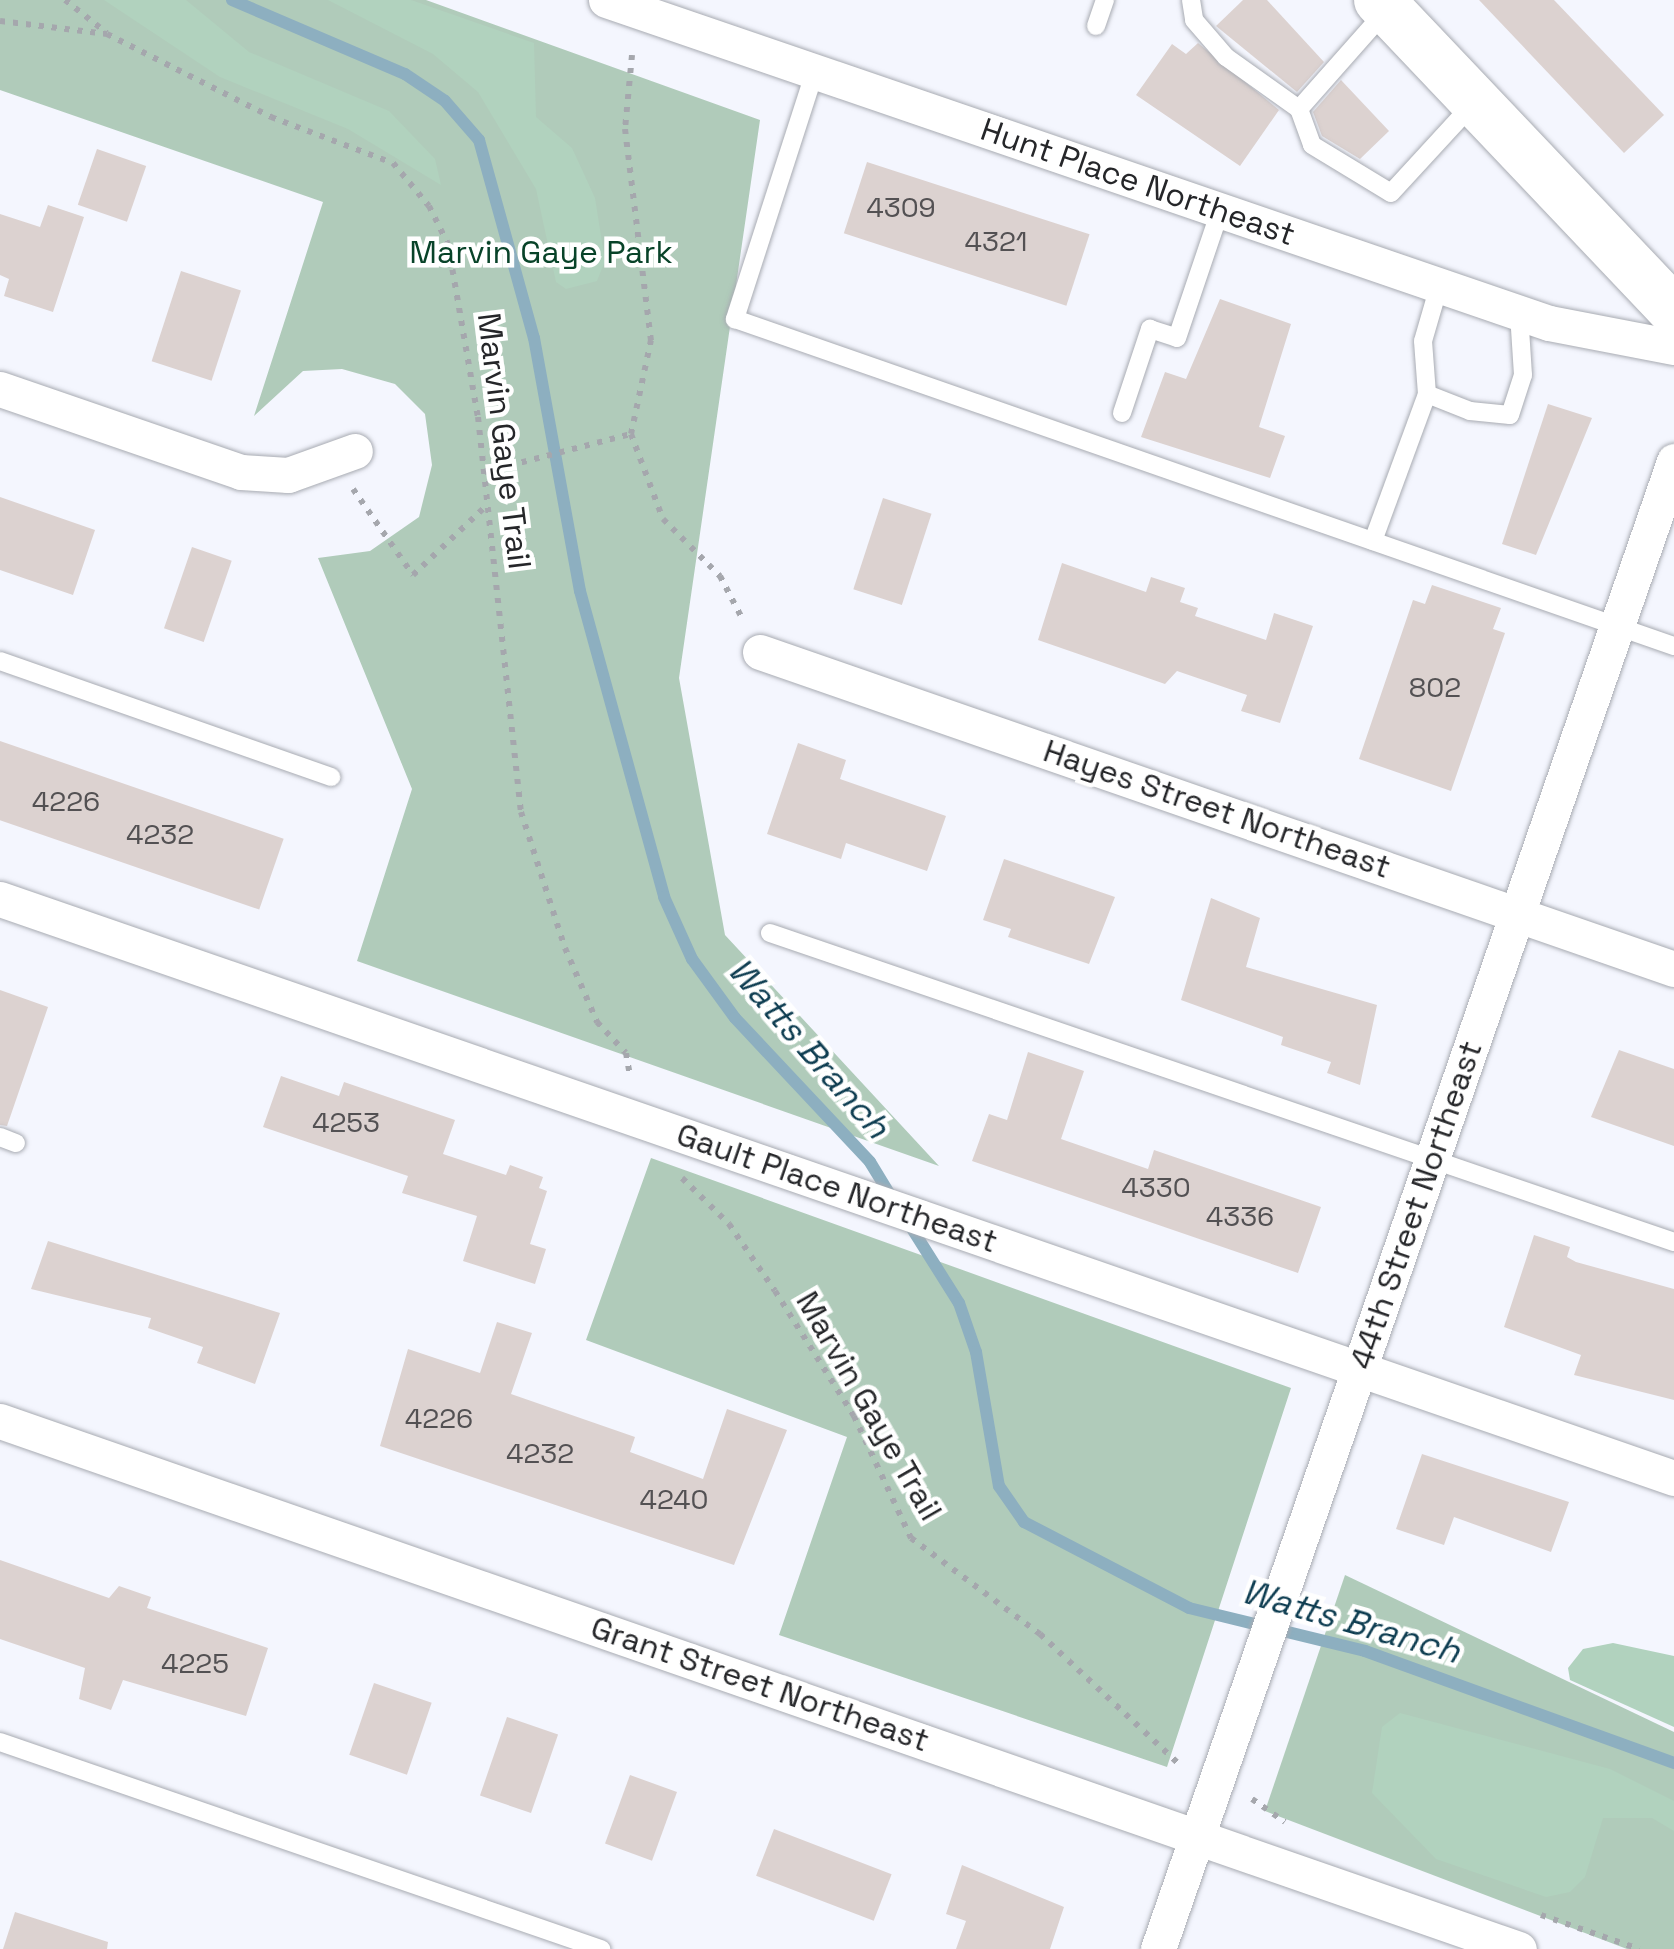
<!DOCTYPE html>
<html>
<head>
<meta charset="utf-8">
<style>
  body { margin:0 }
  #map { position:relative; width:1674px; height:1949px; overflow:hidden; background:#f4f6fe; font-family:"Space Grotesk",sans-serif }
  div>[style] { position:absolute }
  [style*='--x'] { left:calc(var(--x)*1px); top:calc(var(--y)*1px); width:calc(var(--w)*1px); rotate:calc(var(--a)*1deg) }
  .green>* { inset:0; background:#b0cbba }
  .forest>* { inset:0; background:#b1d2be }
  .stream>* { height:12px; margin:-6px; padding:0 6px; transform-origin:6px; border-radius:6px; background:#8dafc0 }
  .building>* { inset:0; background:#dcd2d0; transform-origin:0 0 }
  .path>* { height:6px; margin-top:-3px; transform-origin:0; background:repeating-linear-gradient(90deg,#a5a7ad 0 5px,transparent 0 13px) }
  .roads { filter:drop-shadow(0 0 2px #a8abb2) drop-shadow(0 0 2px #a8abb2) }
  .service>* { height:18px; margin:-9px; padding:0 9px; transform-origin:9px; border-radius:9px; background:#fff }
  .minor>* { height:35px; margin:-17.5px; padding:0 17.5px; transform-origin:17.5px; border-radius:17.5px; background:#fff }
  .secondary>* { height:50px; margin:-25px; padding:0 25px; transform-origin:25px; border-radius:25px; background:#fff }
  span { translate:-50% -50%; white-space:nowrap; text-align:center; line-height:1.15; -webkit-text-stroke:9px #fff; paint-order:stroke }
  .number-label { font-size:28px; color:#535153 }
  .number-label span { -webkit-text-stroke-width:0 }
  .street-label { font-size:32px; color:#252629 }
  .park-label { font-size:32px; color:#084329 }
  .water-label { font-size:35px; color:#0e3d51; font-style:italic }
</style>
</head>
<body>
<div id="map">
  <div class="green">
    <div style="clip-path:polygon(0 0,426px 0,760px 120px,679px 678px,725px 935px,939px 1166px,357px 961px,412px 789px,318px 558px,370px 551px,419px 517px,432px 465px,425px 414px,395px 384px,342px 369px,303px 371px,254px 416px,323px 202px,0 90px)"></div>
    <div style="clip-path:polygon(651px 1158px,1291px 1388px,1167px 1767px,779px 1635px,847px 1437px,586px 1340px)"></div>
    <div style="clip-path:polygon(1345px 1575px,1674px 1732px,1674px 1949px,1627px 1949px,1265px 1811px)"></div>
  </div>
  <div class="forest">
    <div style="clip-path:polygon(104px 0,186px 0,249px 52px,389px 111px,435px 159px,441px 185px,348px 129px,220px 77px)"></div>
    <div style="clip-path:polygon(328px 0,411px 0,534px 43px,536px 117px,572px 148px,595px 198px,605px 261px,597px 281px,566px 289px,556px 282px,536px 189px,478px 92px,433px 54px)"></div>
    <div style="clip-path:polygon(1613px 1643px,1674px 1656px,1674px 1727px,1570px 1680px,1568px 1668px,1583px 1649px)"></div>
    <div style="clip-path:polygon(1400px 1713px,1610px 1769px,1674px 1801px,1674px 1831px,1652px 1818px,1603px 1818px,1585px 1877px,1570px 1892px,1546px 1897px,1436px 1859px,1372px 1793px,1382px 1727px)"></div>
  </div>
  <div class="stream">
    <div style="--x:232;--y:0;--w:188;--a:23.2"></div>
    <div style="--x:405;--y:74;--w:48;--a:34"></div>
    <div style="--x:445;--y:101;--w:52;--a:48.9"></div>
    <div style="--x:479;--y:140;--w:205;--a:74.5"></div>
    <div style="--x:534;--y:338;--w:257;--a:79.7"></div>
    <div style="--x:580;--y:591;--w:317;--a:74.6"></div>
    <div style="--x:664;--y:897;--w:68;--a:65.7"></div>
    <div style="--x:692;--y:959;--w:73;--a:53.9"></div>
    <div style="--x:735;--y:1018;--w:197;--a:46.8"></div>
    <div style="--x:870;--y:1162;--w:42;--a:58.6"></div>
    <div style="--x:906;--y:1219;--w:99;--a:57.8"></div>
    <div style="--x:959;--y:1303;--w:52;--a:70.9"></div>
    <div style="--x:976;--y:1352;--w:136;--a:80.3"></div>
    <div style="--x:999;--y:1486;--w:44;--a:55.2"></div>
    <div style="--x:1024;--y:1522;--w:186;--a:27.5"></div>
    <div style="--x:1189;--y:1608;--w:181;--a:13.7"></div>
    <div style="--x:1365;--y:1651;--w:329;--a:19.9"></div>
  </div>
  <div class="building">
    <div style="clip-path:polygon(1243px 0,1267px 0,1324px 62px,1297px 92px,1216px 26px)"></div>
    <div style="clip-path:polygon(1479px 0,1554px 0,1664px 115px,1624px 153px)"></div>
    <div style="clip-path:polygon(1198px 43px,1279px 110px,1240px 166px,1136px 95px,1172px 44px,1186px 54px)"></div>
    <div style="clip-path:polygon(1341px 80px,1389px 131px,1360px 159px,1322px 136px,1313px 112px)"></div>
    <div style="left:97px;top:149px;width:52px;height:59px;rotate:19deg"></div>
    <div style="left:867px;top:162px;width:234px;height:75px;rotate:18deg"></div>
    <div style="clip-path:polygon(48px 205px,84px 217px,53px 312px,4px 296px,9px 279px,0 275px,0 214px,40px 227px)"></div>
    <div style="left:181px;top:271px;width:63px;height:95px;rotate:18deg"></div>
    <div style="clip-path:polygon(1220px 299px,1291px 324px,1259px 427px,1285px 436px,1270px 478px,1141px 437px,1165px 372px,1186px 379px)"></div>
    <div style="clip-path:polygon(1548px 404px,1592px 418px,1536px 555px,1502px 544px)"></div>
    <div style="clip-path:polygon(0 497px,95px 530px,73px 595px,0 570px)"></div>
    <div style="left:883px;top:498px;width:51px;height:96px;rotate:18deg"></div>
    <div style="left:192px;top:547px;width:42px;height:86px;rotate:19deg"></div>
    <div style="clip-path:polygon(1062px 563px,1146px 592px,1151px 577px,1185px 588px,1180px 602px,1198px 608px,1195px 616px,1266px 640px,1274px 613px,1313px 626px,1280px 723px,1241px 711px,1247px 695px,1177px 671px,1165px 684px,1038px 640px)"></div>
    <div style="clip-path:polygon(1432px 585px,1501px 608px,1493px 629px,1505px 633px,1451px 791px,1359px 759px,1413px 600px,1425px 604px)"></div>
    <div style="left:0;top:741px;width:300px;height:75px;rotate:19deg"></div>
    <div style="clip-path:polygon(798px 743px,846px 760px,840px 779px,946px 816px,927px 871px,846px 843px,841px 859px,767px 834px)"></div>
    <div style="clip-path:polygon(1004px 859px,1115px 897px,1089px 964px,1008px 937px,1011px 929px,983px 920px)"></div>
    <div style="clip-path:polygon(1211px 898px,1260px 918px,1246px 967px,1377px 1005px,1360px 1085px,1327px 1073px,1331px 1062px,1281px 1045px,1283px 1037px,1181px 1000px)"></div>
    <div style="clip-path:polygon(0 990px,48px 1007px,7px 1126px,0 1125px)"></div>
    <div style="clip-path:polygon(1619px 1050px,1674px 1069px,1674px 1146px,1591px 1117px)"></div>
    <div style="clip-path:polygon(1028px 1052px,1084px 1071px,1061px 1139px,1148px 1169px,1154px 1150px,1321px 1207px,1298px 1273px,972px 1161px,989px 1114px,1007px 1120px)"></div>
    <div style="clip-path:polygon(281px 1076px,339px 1096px,344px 1082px,455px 1120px,443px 1154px,506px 1175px,510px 1165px,543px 1177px,539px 1188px,547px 1191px,530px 1244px,546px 1249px,535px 1284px,463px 1261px,477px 1216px,402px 1193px,408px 1176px,263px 1127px)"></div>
    <div style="clip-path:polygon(1534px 1235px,1570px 1247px,1567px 1257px,1576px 1262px,1674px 1289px,1674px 1400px,1574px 1375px,1581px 1355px,1504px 1327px)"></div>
    <div style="clip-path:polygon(48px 1241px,280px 1313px,255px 1384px,197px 1363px,203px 1347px,148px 1328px,151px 1318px,31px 1289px)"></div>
    <div style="clip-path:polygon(497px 1322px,532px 1333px,511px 1394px,635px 1437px,630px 1452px,703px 1479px,727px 1409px,787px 1430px,734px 1565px,380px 1446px,408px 1349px,480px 1373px)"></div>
    <div style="clip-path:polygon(1422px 1454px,1569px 1502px,1551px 1552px,1454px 1517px,1444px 1545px,1396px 1529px)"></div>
    <div style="clip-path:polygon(0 1560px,109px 1598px,119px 1586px,151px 1597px,147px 1608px,268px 1648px,246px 1716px,123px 1680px,111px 1710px,79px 1699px,85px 1668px,0 1639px)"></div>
    <div style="left:374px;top:1683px;width:61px;height:76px;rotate:19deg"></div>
    <div style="left:507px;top:1717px;width:54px;height:83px;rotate:19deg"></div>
    <div style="left:630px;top:1775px;width:50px;height:73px;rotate:20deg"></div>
    <div style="left:774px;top:1829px;width:126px;height:50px;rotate:21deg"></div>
    <div style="clip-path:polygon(962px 1865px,1064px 1907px,1050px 1949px,956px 1949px,966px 1921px,946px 1914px)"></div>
    <div style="clip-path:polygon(15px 1912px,108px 1942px,107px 1949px,3px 1949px)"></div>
  </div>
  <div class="path">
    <div style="--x:65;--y:0;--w:53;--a:38.2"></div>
    <div style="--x:0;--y:21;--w:108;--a:6.9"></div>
    <div style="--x:107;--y:34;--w:184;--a:26.8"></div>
    <div style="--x:271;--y:117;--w:130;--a:20.7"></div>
    <div style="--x:393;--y:163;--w:56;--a:50.1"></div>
    <div style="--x:429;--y:206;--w:42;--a:63.4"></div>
    <div style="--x:448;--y:244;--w:176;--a:80.2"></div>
    <div style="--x:478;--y:417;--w:397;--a:83.8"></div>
    <div style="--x:521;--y:812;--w:143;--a:72.1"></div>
    <div style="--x:565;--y:948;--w:81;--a:66.6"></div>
    <div style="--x:597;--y:1022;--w:42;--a:46.9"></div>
    <div style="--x:626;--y:1053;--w:22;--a:80"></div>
    <div style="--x:632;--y:55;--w:74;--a:95.4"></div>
    <div style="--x:625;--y:129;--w:213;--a:83"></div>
    <div style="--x:651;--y:340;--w:96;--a:102"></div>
    <div style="--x:631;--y:434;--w:91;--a:69.4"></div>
    <div style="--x:663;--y:519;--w:81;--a:45"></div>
    <div style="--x:720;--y:576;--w:50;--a:62.4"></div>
    <div style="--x:484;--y:472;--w:152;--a:-14.5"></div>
    <div style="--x:353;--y:489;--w:105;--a:55.1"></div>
    <div style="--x:413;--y:575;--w:102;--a:-43.4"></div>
    <div style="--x:682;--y:1178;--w:66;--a:44.4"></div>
    <div style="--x:729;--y:1224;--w:81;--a:55.5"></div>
    <div style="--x:775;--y:1291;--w:148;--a:57.7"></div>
    <div style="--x:854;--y:1416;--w:135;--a:65"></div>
    <div style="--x:911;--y:1538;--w:161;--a:36.7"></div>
    <div style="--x:1040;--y:1634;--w:192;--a:43.1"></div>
    <div style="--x:1252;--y:1799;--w:40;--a:34.9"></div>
    <div style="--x:1541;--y:1915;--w:104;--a:19.1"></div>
  </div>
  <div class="roads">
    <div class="service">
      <div style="--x:1191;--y:0;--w:20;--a:81"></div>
      <div style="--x:1194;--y:20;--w:49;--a:49.1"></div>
      <div style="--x:1226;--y:57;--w:90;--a:35.5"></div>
      <div style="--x:1299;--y:109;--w:38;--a:70"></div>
      <div style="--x:1312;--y:145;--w:92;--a:31.3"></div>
      <div style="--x:1391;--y:193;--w:120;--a:-47.4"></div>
      <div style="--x:1096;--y:26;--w:28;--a:-71"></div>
      <div style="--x:815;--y:71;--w:261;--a:107.9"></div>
      <div style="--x:735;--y:319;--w:994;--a:19.2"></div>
      <div style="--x:1299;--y:109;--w:128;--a:-48.5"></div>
      <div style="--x:1439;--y:286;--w:57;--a:106.2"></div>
      <div style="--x:1423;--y:341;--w:53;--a:85.7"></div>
      <div style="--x:1427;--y:394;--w:46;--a:21.6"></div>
      <div style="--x:1470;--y:411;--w:40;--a:5.7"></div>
      <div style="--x:1510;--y:415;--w:42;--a:-72"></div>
      <div style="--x:1523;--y:375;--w:62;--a:-93.7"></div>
      <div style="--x:1122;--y:413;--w:89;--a:-71.6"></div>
      <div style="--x:1150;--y:329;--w:28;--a:18"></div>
      <div style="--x:1177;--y:338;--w:134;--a:-71.3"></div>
      <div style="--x:1373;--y:541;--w:157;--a:-69.8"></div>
      <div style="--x:0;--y:661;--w:351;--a:19.3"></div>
      <div style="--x:770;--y:933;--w:955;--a:18.87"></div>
      <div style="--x:0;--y:1137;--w:17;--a:21"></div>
      <div style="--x:0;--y:1742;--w:636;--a:19.01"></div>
    </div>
    <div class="minor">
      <div style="--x:606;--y:0;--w:997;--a:18.91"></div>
      <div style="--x:1549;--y:323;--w:127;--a:10.9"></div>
      <div style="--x:0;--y:389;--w:255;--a:19"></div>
      <div style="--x:241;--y:472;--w:47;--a:3.7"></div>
      <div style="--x:288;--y:475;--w:71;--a:-19.7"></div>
      <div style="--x:760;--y:652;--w:967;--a:19.13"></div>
      <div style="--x:0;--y:899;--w:1771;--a:19.08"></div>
      <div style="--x:0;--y:1421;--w:1608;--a:19.17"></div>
      <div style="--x:1158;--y:1949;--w:1575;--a:-70.87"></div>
    </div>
    <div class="secondary">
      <div style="--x:1379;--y:0;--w:429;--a:46.5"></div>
    </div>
  </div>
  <div class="number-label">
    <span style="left:901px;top:207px">4309</span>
    <span style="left:996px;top:241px">4321</span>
    <span style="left:1435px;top:687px">802</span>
    <span style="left:66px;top:801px">4226</span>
    <span style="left:160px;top:834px">4232</span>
    <span style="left:346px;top:1122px">4253</span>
    <span style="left:1156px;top:1187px">4330</span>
    <span style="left:1240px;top:1216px">4336</span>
    <span style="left:439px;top:1418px">4226</span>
    <span style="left:540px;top:1453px">4232</span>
    <span style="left:674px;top:1499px">4240</span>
    <span style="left:195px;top:1663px">4225</span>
  </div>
  <div class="street-label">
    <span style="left:1138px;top:182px;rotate:19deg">Hunt Place Northeast</span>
    <span style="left:504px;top:441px;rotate:83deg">Marvin Gaye Trail</span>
    <span style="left:1217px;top:809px;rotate:19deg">Hayes Street Northeast</span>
    <span style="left:837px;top:1188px;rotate:19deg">Gault Place Northeast</span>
    <span style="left:1416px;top:1205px;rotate:-71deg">44th Street Northeast</span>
    <span style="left:869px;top:1406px;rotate:60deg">Marvin Gaye Trail</span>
    <span style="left:760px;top:1684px;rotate:19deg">Grant Street Northeast</span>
  </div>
  <div class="park-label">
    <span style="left:541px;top:252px">Marvin Gaye Park</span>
  </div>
  <div class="water-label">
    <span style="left:809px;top:1048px;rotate:49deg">Watts Branch</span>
    <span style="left:1351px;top:1621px;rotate:16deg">Watts Branch</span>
  </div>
</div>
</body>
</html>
